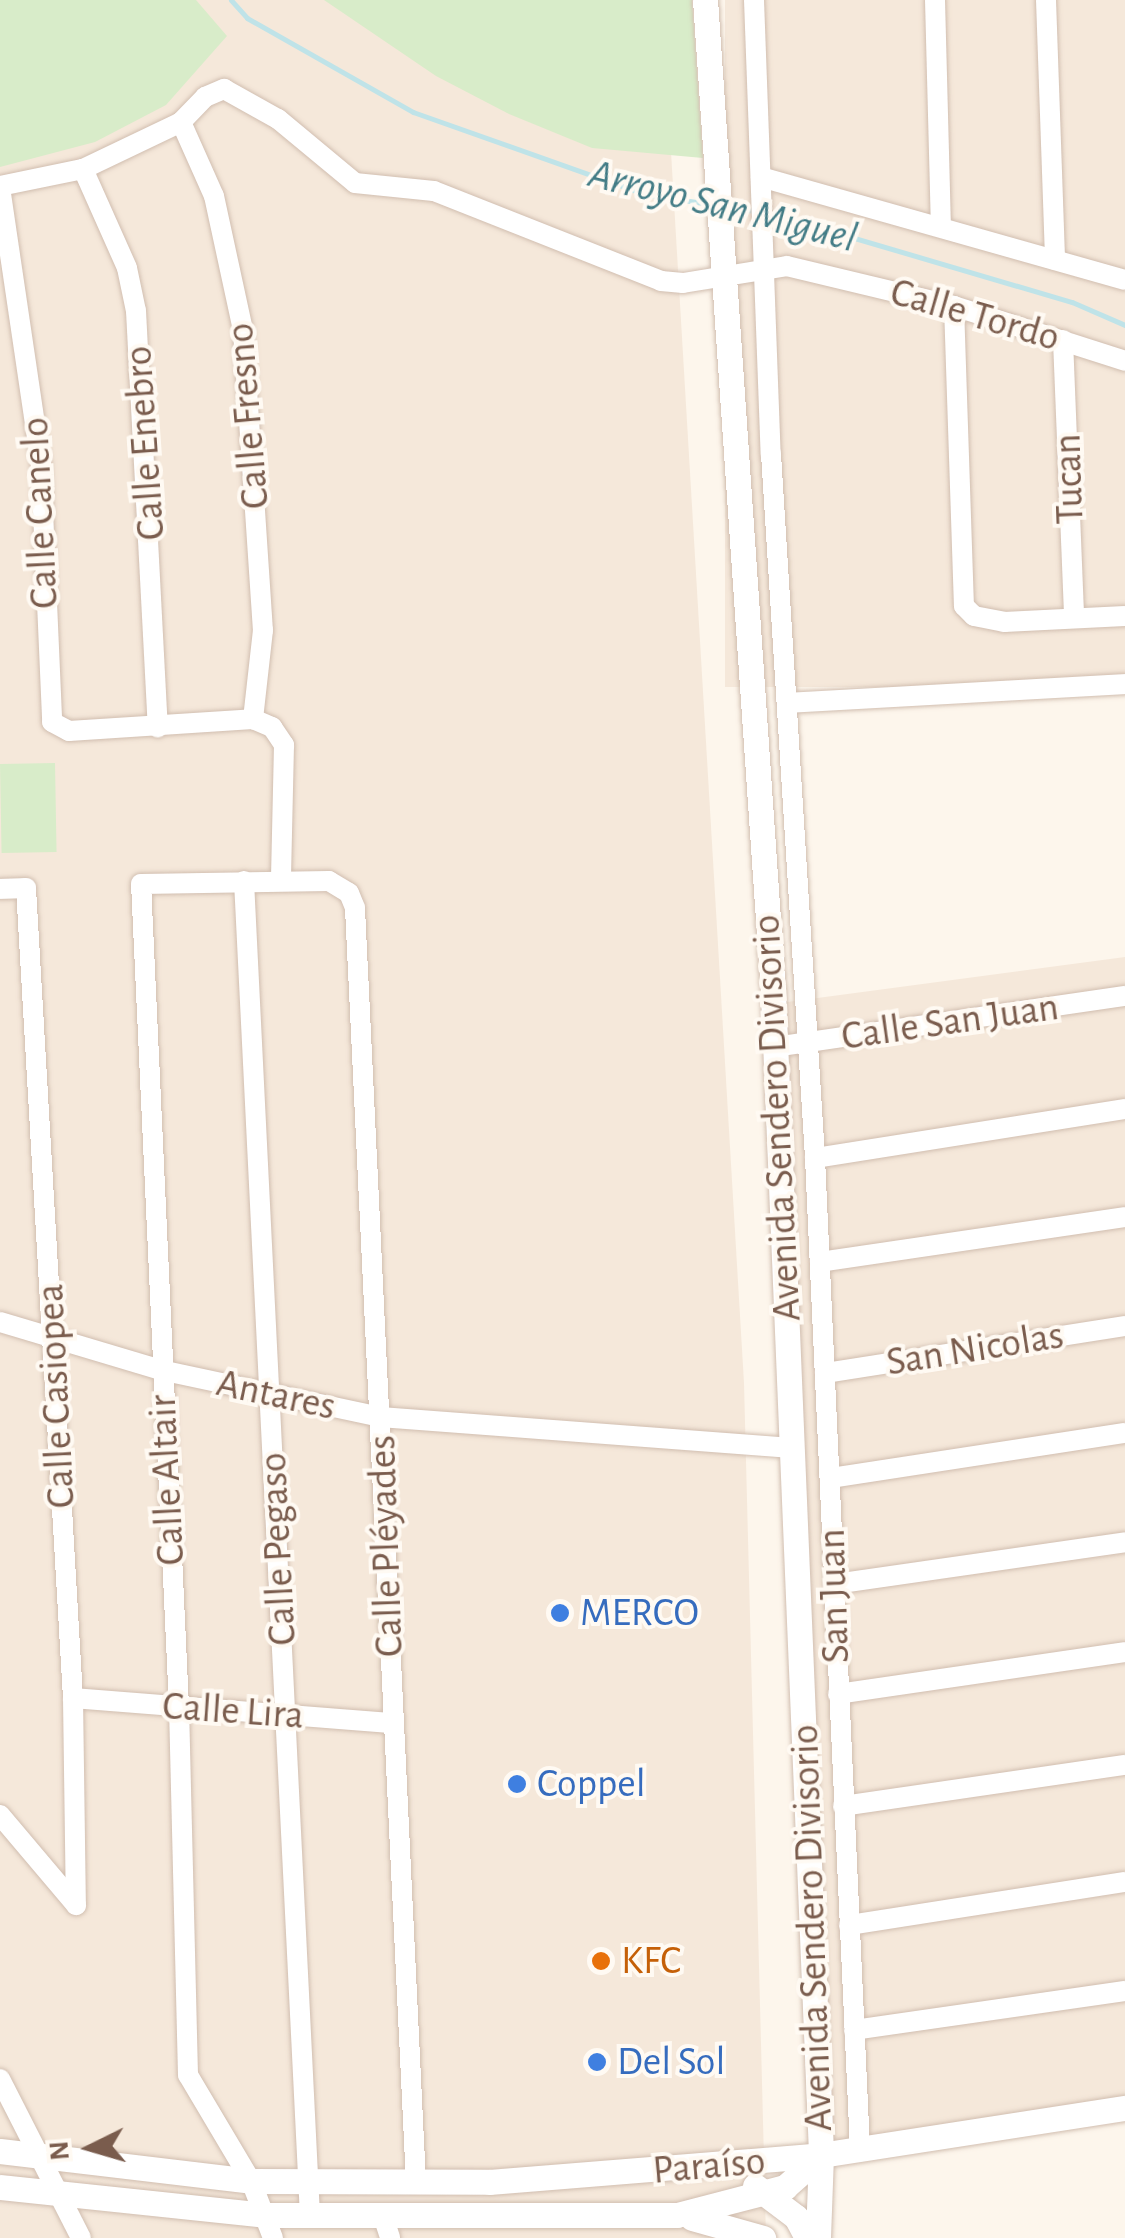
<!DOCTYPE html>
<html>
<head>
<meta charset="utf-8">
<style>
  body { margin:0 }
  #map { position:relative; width:1125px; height:2238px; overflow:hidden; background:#fdf6ec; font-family:"Alegreya Sans",sans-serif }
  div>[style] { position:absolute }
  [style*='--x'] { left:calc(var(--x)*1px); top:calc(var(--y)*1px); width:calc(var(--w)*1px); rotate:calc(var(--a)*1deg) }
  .residential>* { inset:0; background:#f5e8da; transform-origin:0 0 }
  .green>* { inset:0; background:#d8ecc9; transform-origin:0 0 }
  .stream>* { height:5px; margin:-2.5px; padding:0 2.5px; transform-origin:2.5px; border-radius:2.5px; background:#bfe3e8 }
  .roads { filter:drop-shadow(0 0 2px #d1beb0) drop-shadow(0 0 2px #d1beb0) }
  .minor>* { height:20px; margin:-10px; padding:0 10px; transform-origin:10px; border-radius:10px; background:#fff }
  .tertiary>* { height:25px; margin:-12.5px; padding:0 12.5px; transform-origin:12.5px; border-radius:12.5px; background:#fff }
  .dots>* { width:28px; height:28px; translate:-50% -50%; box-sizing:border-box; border:5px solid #fffaf3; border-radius:50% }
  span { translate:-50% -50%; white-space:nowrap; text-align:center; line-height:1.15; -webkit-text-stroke:8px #fffaf3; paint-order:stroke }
  .street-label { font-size:40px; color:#7a5c4d }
  .shop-label { font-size:40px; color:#366cbe }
  .left { translate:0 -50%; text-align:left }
  .food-label { font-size:40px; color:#c56008 }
  .water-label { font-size:42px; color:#437c86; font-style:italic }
  .north { position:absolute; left:40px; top:2098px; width:100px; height:100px; -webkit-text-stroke:8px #fffaf3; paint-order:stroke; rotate:265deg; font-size:28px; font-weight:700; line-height:40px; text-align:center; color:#7a5c4d }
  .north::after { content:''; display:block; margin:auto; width:35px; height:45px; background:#7a5c4d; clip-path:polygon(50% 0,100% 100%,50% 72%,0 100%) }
</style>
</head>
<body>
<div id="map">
  <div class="residential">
    <div style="clip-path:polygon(0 0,662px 0,744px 1383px,766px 2238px,0 2238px)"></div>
    <div style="left:725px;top:0;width:400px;height:687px"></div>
    <div style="clip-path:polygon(1125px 957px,1125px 2120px,817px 2165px,765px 1005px)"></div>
  </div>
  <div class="green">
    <div style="clip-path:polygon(0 0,196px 0,227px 36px,166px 105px,95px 142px,0 167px)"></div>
    <div style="clip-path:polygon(324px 0,692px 0,703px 158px,592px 148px,509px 114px,436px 76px)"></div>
    <div style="left:55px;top:763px;width:89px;height:55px;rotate:89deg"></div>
  </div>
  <div class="stream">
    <div style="--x:231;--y:0;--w:24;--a:48"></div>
    <div style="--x:247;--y:18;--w:191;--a:29.5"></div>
    <div style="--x:413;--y:112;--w:248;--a:19.5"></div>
    <div style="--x:647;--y:195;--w:64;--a:8.1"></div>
    <div style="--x:726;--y:207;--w:29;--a:8"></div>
    <div style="--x:766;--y:212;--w:319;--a:16.4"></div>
    <div style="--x:1072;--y:302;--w:58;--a:23.5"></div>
  </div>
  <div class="roads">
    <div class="minor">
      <div style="--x:754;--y:0;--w:454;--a:87.9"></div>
      <div style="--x:771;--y:454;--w:705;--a:86.42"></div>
      <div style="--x:815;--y:1158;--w:993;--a:87.4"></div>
      <div style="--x:935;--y:0;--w:224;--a:88.5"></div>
      <div style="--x:1046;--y:0;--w:260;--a:88"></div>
      <div style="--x:181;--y:122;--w:81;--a:66"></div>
      <div style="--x:214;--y:196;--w:137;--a:77.8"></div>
      <div style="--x:243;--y:330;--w:301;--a:86.2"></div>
      <div style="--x:263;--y:630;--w:90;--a:96.4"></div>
      <div style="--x:83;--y:169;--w:108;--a:66"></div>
      <div style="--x:127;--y:268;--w:44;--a:78.2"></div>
      <div style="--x:136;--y:311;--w:417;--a:87"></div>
      <div style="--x:761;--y:177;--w:378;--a:15.8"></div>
      <div style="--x:0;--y:186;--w:85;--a:-11.6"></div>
      <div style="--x:83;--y:169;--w:109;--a:-25.6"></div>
      <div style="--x:181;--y:122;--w:35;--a:-46"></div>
      <div style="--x:205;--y:97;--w:21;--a:-23"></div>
      <div style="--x:224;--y:89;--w:62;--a:29.1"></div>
      <div style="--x:278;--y:119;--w:100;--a:39.7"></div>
      <div style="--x:355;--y:183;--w:79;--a:5.8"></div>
      <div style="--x:434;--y:191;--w:244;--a:21.6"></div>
      <div style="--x:661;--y:281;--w:22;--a:5"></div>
      <div style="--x:683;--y:283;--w:105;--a:-9.3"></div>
      <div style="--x:787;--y:266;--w:172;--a:13.5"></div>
      <div style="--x:954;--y:306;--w:180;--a:17.8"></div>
      <div style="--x:0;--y:187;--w:281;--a:81.6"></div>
      <div style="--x:41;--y:465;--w:257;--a:87.5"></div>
      <div style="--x:52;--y:722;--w:19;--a:28"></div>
      <div style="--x:69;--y:731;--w:184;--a:-3.7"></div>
      <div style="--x:954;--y:306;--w:300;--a:88.1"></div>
      <div style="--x:964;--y:606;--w:14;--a:45"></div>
      <div style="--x:974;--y:616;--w:31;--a:11"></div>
      <div style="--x:1004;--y:622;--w:121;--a:-2.8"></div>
      <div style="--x:1063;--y:340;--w:278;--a:87.7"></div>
      <div style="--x:787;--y:703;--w:339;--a:-3.2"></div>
      <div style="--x:253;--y:719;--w:21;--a:23"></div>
      <div style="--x:272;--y:727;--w:22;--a:56"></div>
      <div style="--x:284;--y:745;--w:133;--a:91.3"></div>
      <div style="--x:244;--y:881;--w:1338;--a:87.17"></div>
      <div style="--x:0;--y:889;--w:26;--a:-2"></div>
      <div style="--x:26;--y:888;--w:811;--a:86.68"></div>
      <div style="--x:73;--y:1698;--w:207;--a:89.2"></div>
      <div style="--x:775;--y:1047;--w:354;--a:-8.3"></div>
      <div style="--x:815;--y:1158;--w:314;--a:-9"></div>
      <div style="--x:820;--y:1262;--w:308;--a:-8.4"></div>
      <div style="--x:0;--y:1322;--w:168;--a:16.6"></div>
      <div style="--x:161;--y:1370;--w:224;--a:12.1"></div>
      <div style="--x:380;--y:1417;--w:413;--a:4.3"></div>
      <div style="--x:825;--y:1373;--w:304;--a:-8.9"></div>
      <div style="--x:830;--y:1478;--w:298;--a:-8.7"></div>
      <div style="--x:835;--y:1584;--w:293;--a:-8.2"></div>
      <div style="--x:838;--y:1694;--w:290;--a:-8.3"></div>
      <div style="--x:73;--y:1698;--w:321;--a:4.5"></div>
      <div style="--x:843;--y:1806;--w:285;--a:-8.3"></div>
      <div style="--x:0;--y:1815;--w:118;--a:49.8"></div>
      <div style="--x:849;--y:1925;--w:279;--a:-8.9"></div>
      <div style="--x:854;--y:2030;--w:274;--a:-8.2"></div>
      <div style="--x:0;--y:2079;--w:178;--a:63"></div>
      <div style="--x:384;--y:2219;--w:20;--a:72"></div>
      <div style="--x:273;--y:2238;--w:61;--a:-111.1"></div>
      <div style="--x:251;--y:2181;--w:123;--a:-120.7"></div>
      <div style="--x:188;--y:2075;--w:368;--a:-91.4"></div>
      <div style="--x:179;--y:1707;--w:824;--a:-92.64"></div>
      <div style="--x:141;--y:884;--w:188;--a:-0.9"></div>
      <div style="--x:329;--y:881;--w:23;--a:31"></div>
      <div style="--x:349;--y:893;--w:16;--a:68"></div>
      <div style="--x:355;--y:908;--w:1277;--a:87.26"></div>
    </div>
    <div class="tertiary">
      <div style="--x:705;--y:0;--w:995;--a:86.08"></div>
      <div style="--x:773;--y:993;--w:1163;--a:87.63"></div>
      <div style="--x:821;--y:2155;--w:83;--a:92.1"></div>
      <div style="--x:0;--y:2151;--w:253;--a:6.8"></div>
      <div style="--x:251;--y:2181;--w:238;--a:0.2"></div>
      <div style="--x:489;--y:2182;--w:333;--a:-4.6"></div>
      <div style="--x:821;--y:2155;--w:308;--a:-8.8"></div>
      <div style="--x:755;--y:2186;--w:51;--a:37.1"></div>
      <div style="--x:796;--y:2217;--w:24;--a:62"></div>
      <div style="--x:0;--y:2187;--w:266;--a:6"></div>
      <div style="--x:265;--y:2215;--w:412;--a:0"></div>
      <div style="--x:677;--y:2215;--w:112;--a:-14.5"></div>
      <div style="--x:785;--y:2187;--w:48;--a:-41.6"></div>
      <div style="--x:692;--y:2218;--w:74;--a:15.7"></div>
    </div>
  </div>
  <div class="dots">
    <div style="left:560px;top:1613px;background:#3f7fe0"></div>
    <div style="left:517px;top:1784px;background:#3f7fe0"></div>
    <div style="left:601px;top:1961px;background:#e8710a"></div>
    <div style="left:597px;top:2062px;background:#3f7fe0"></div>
  </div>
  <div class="street-label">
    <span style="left:975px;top:315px;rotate:16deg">Calle Tordo</span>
    <span style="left:248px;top:416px;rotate:-95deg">Calle Fresno</span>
    <span style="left:145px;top:443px;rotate:-94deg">Calle Enebro</span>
    <span style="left:1069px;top:479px;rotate:-92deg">Tucan</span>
    <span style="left:40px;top:513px;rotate:-93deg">Calle Canelo</span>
    <span style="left:950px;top:1022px;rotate:-8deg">Calle San Juan</span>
    <span style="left:777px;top:1118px;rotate:-93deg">Avenida Sendero Divisorio</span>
    <span style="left:975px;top:1349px;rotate:-9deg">San Nicolas</span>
    <span style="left:276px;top:1395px;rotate:12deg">Antares</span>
    <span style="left:56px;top:1396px;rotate:-93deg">Calle Casiopea</span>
    <span style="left:167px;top:1480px;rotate:-93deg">Calle Altair</span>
    <span style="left:386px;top:1546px;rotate:-92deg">Calle Pléyades</span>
    <span style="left:278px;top:1549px;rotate:-93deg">Calle Pegaso</span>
    <span style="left:834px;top:1596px;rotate:-92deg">San Juan</span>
    <span style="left:233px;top:1711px;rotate:4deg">Calle Lira</span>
    <span style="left:812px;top:1928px;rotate:-92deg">Avenida Sendero Divisorio</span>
    <span style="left:709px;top:2166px;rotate:-5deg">Paraíso</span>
  </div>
  <div class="shop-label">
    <span class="left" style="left:580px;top:1613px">MERCO</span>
    <span class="left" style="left:537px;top:1784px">Coppel</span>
    <span class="left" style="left:617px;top:2062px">Del Sol</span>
  </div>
  <div class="food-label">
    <span class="left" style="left:621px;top:1961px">KFC</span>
  </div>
  <div class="water-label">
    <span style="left:723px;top:206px;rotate:14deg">Arroyo San Miguel</span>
  </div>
  <div class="north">N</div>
</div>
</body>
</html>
